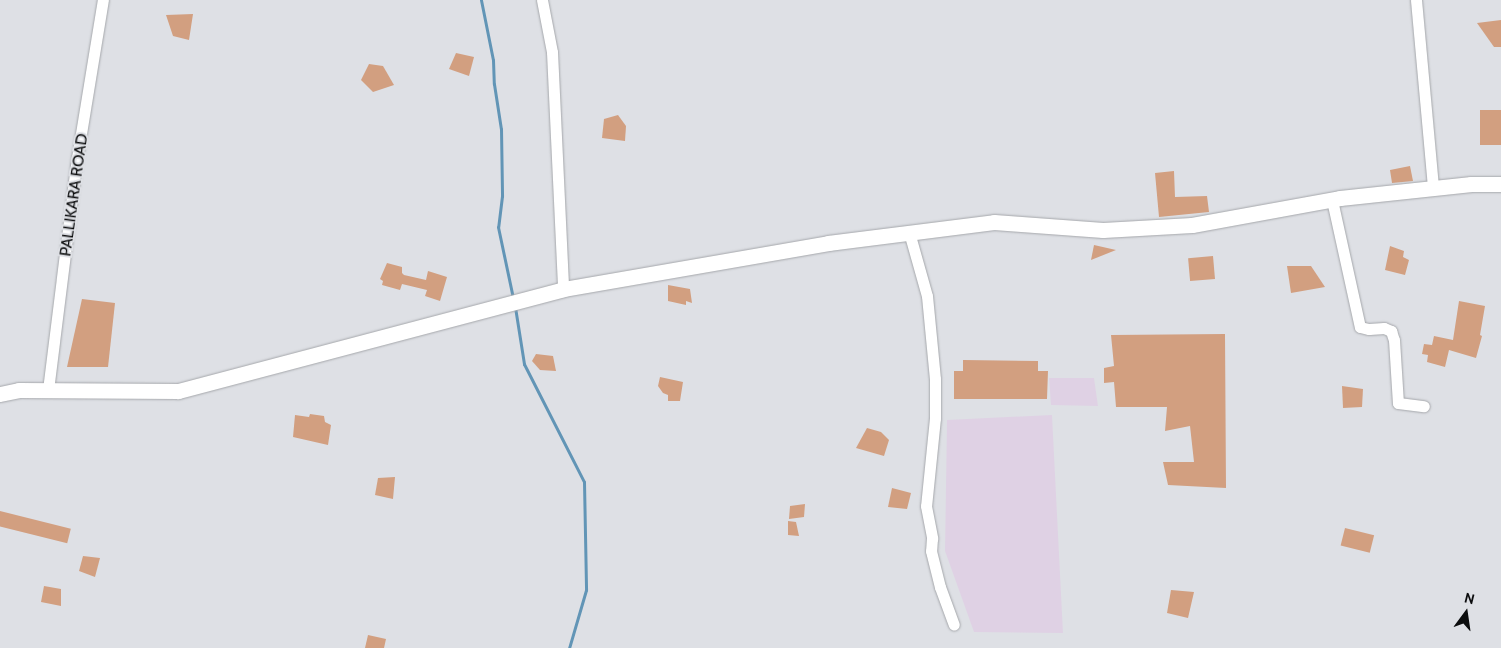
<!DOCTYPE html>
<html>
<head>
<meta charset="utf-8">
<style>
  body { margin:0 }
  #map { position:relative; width:1501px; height:648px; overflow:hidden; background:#dee0e5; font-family:Cabin,sans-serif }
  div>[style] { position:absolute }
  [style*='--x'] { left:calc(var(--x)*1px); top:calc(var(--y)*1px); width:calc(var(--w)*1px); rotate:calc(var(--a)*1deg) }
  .education>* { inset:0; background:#dfd1e4 }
  .stream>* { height:3px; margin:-1.5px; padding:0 1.5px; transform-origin:1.5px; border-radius:1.5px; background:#6295b6 }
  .building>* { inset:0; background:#d29f80; transform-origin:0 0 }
  .roads { filter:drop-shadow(0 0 1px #a5a7ab) drop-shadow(0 0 1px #a5a7ab) }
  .street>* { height:11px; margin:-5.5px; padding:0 5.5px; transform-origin:5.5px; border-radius:5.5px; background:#fff }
  .secondary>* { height:15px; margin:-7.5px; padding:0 7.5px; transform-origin:7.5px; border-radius:7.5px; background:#fff }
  span { translate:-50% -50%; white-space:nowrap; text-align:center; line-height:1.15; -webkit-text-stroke:4px #dee0e5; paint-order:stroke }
  .street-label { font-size:16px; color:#0c0d0e }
  .north { position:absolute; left:1441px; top:588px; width:50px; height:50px; -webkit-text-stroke:4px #dee0e5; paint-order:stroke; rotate:14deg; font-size:14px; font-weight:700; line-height:20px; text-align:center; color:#0c0d0e }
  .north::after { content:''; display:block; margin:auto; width:18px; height:22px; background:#0c0d0e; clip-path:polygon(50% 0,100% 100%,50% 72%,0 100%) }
</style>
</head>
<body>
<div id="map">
  <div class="education">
    <div style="clip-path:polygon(1049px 378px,1094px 378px,1098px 406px,1051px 405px)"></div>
    <div style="clip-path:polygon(1052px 415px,1063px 633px,974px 632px,945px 551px,947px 420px)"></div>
  </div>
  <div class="stream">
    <div style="--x:481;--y:0;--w:61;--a:78.7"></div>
    <div style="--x:493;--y:60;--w:24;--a:88"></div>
    <div style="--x:494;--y:84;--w:46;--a:81.2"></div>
    <div style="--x:501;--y:129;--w:67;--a:89.1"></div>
    <div style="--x:502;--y:196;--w:31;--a:97"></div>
    <div style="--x:498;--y:227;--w:73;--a:78.1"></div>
    <div style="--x:515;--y:307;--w:58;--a:81"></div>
    <div style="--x:524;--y:364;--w:132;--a:63"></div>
    <div style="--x:584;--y:482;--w:108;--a:88.9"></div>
    <div style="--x:586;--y:590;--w:60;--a:106.3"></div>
  </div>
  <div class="building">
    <div style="clip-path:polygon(193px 14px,189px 40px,173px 36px,166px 15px)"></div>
    <div style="clip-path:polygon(1501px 20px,1501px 47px,1494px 47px,1477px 23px)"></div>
    <div style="clip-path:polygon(456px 53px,474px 57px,469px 76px,449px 69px)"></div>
    <div style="clip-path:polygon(369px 64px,383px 66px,394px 85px,373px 92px,361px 80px)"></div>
    <div style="left:1501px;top:110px;width:35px;height:21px;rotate:90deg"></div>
    <div style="clip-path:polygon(618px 115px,626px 126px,625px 141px,602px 138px,604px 119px)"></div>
    <div style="clip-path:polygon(1410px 166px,1413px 181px,1392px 183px,1390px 170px)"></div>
    <div style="clip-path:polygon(1174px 171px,1175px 197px,1207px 196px,1209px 212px,1159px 217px,1155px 173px)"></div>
    <div style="clip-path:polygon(1094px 245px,1116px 250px,1091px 260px)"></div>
    <div style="clip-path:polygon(1390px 246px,1404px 251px,1403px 257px,1409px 260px,1405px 275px,1385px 270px)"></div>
    <div style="left:1213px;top:256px;width:23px;height:25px;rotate:85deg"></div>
    <div style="clip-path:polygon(387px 263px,402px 267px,402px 273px,404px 275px,426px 280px,428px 271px,447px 277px,440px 301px,425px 296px,427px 290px,402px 284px,400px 290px,382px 285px,383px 281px,380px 279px)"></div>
    <div style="clip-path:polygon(1287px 266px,1311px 266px,1325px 287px,1291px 293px)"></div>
    <div style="clip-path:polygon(668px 285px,690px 289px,692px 303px,686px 301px,686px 305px,668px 301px)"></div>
    <div style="clip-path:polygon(82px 299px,115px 303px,108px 367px,67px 367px)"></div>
    <div style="clip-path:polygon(1459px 301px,1485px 306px,1480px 335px,1482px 336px,1476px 358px,1449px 350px,1445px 367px,1427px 362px,1428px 355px,1422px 354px,1424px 344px,1432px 345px,1434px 336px,1453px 340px)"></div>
    <div style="clip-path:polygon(1225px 334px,1226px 488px,1168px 485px,1163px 462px,1194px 462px,1190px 426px,1165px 431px,1167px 407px,1116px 407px,1114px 382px,1104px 383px,1104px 368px,1114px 366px,1111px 335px)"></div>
    <div style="clip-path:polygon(536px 354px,553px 356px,556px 371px,540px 370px,532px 361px)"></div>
    <div style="clip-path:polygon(963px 360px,1038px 361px,1038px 371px,1048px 371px,1047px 399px,954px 399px,954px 371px,963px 371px)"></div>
    <div style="clip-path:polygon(660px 377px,683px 382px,680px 401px,668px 401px,668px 395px,663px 393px,658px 386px)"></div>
    <div style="clip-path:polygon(1342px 386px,1363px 389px,1362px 407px,1343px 408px)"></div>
    <div style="clip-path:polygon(310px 414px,324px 416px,325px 422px,331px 425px,328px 445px,293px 437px,295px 415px,309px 417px)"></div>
    <div style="clip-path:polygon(867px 428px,881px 432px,889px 440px,884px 456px,856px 448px)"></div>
    <div style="clip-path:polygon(395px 477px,393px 499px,375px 495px,378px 478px)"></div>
    <div style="clip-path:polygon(892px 488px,911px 493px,907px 509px,888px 507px)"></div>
    <div style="clip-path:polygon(805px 504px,804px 517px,789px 519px,790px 506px)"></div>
    <div style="left:0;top:511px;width:73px;height:15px;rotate:14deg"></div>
    <div style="clip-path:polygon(788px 521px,796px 522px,799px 536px,788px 535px)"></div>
    <div style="left:1345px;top:528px;width:30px;height:18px;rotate:14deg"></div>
    <div style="clip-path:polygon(83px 556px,100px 558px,95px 577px,79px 571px)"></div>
    <div style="clip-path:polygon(44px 586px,61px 589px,61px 606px,41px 602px)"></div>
    <div style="clip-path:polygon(1171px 590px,1194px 592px,1188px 618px,1167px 613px)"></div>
    <div style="clip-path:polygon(368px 635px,386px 639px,384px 648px,365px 648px)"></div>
  </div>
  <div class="roads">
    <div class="street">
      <div style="--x:542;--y:0;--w:53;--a:79.1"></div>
      <div style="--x:552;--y:52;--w:237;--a:87.3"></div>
      <div style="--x:1416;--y:0;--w:189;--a:84.8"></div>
      <div style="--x:1332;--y:200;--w:130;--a:77.6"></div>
      <div style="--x:1360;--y:327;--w:9;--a:13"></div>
      <div style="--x:1369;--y:329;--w:15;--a:-4"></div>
      <div style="--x:1384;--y:328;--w:8;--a:23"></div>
      <div style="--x:1391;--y:331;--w:9;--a:72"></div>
      <div style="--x:1394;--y:340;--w:63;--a:86.4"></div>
      <div style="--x:1398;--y:403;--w:26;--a:7"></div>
      <div style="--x:909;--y:232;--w:66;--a:74.3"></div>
      <div style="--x:927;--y:296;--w:83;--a:84.5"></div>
      <div style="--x:935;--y:379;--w:39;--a:90"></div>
      <div style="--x:935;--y:418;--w:88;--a:95.8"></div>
      <div style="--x:926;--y:506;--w:33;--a:79"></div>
      <div style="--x:932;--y:538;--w:13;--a:94"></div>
      <div style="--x:931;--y:551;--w:37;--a:76"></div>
      <div style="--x:940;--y:587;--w:40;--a:69.8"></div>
      <div style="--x:48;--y:390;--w:234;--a:-82.9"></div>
      <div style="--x:77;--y:158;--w:160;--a:-80.7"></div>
    </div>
    <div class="secondary">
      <div style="--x:0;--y:394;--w:19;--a:-12"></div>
      <div style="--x:19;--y:390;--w:159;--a:0.4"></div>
      <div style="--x:178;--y:391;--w:398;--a:-14.8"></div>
      <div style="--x:563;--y:289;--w:269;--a:-9.8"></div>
      <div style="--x:828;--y:243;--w:167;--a:-7.2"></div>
      <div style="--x:994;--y:222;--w:109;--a:4.2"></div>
      <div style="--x:1103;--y:230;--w:89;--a:-3.2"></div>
      <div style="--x:1192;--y:225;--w:150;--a:-10.3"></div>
      <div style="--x:1340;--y:198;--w:132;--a:-6.1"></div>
      <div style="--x:1471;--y:184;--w:30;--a:0"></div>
    </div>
  </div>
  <div class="street-label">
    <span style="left:74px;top:195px;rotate:-82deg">PALLIKARA ROAD</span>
  </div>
  <div class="north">N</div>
</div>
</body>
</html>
